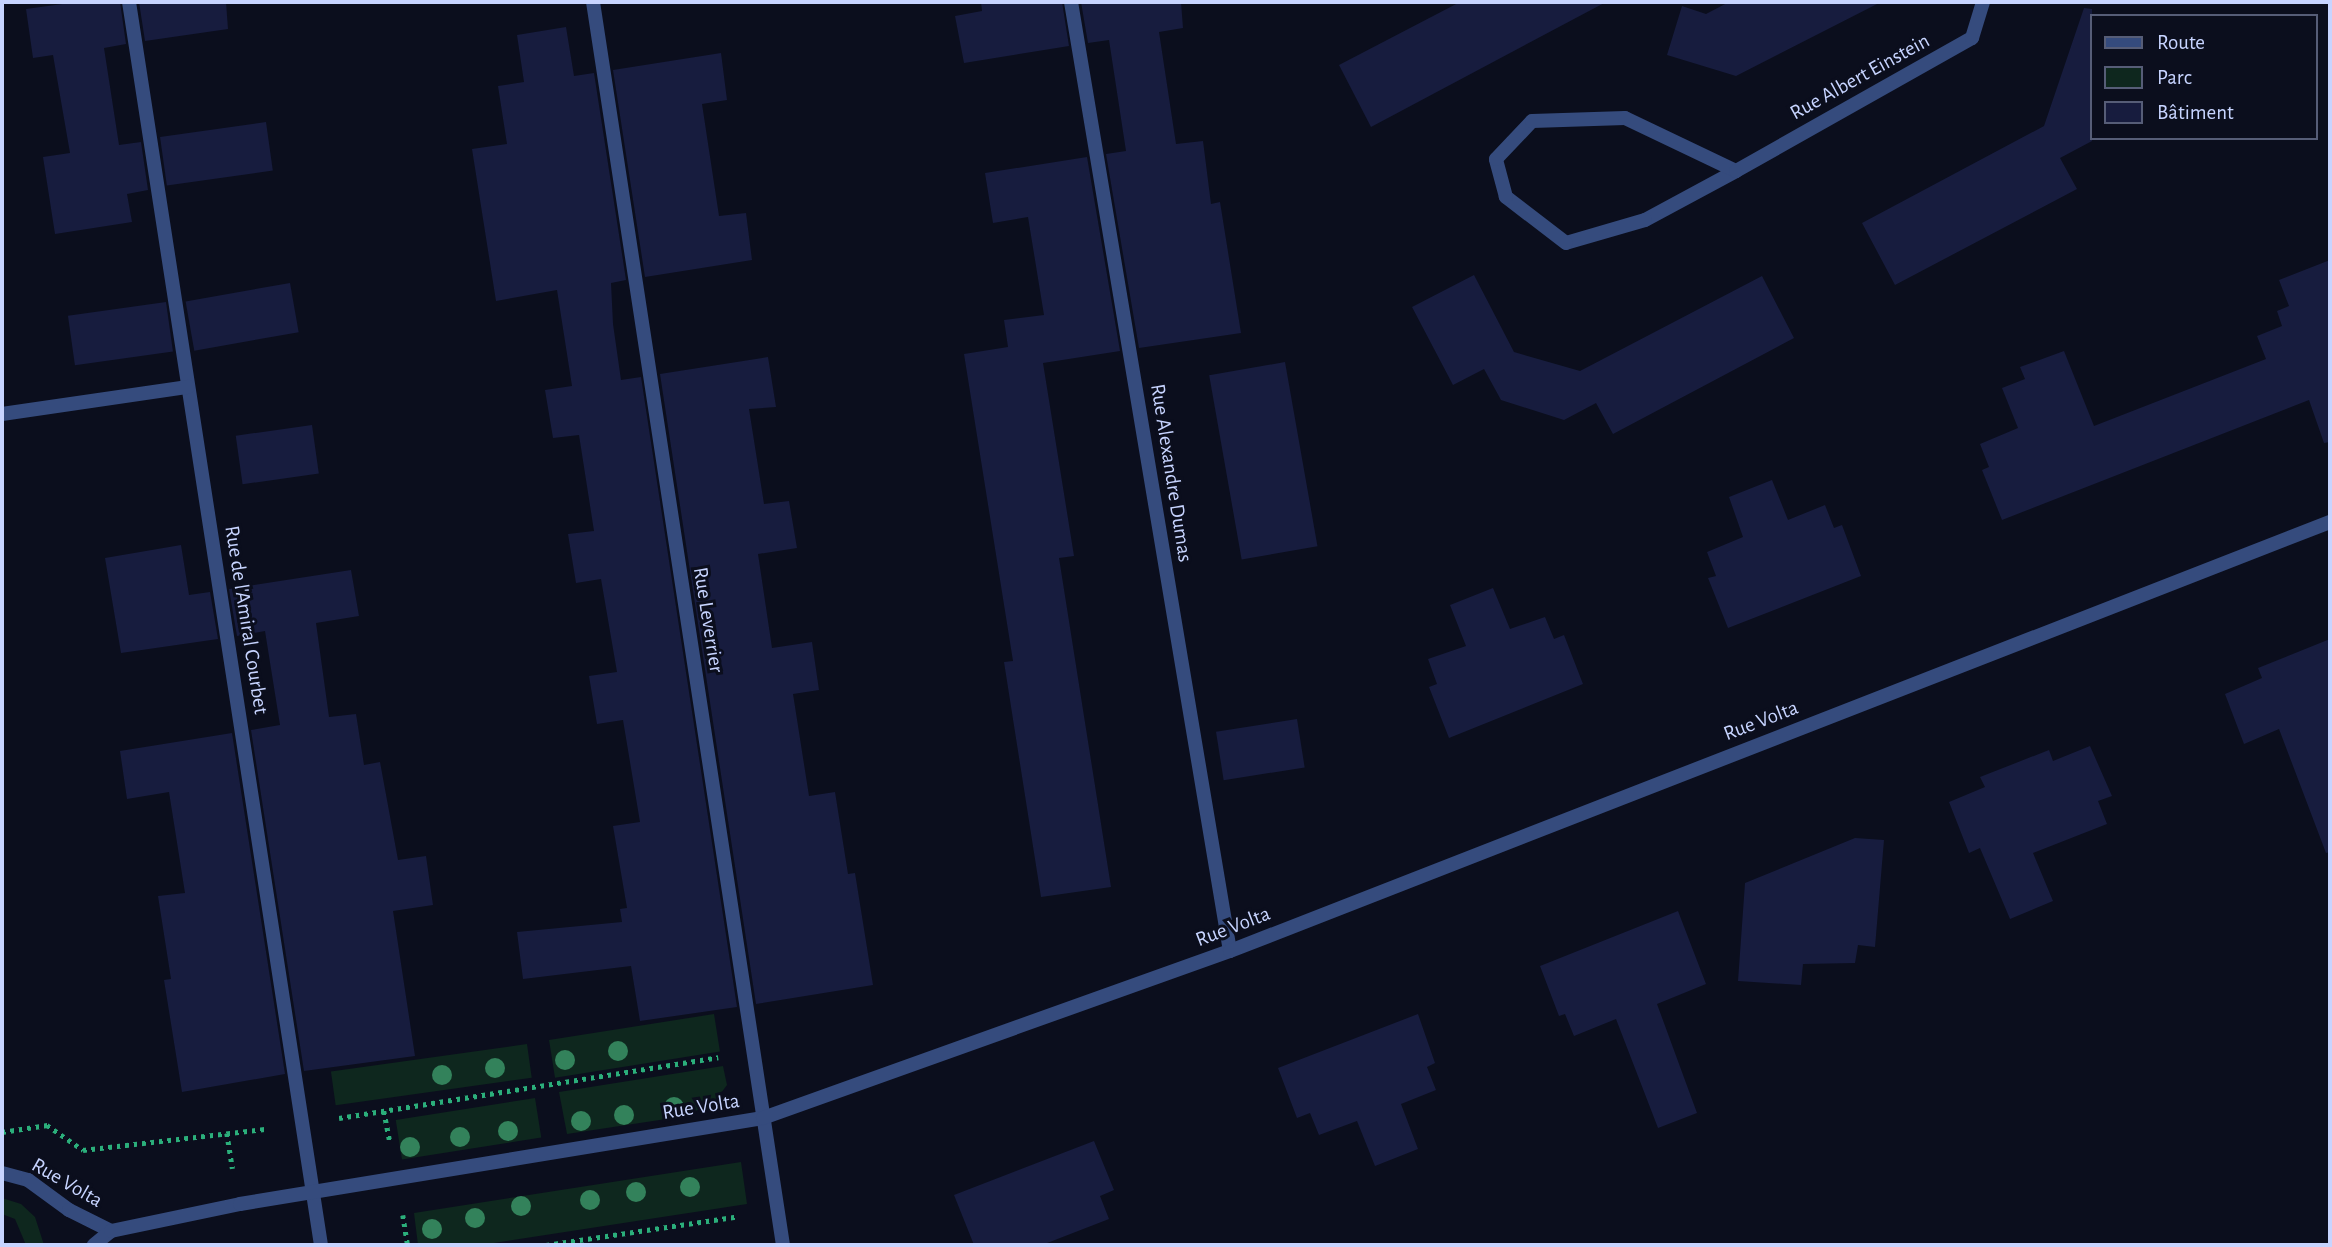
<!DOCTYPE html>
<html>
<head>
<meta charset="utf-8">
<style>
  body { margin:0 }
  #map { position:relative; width:2332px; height:1247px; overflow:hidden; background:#0b0e1d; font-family:"Alegreya Sans",sans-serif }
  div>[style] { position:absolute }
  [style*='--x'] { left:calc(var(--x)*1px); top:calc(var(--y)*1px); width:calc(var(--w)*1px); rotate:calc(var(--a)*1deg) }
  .green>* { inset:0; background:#0e271e; transform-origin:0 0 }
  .building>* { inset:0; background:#171c3e; transform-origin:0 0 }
  .path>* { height:4.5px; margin-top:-2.25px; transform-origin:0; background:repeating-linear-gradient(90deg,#2baf7b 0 3.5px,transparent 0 8.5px) }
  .street>* { height:14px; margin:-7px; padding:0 7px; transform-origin:7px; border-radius:7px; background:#354b7d }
  .trees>* { width:20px; height:20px; margin:-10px; border-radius:50%; background:#33825b }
  span { translate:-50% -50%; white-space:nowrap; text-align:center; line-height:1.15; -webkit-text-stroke:6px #0b0e1d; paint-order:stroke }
  .street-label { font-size:21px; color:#c7d4ff }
  .frame { position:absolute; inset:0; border:4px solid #c7d4ff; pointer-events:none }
  .legend { position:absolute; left:2090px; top:14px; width:228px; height:126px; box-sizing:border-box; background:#0b0e1d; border:2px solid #565d77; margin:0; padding:9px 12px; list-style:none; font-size:21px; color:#c7d4ff }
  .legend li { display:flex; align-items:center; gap:14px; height:35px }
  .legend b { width:35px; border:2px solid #565d77 }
</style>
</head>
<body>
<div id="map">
  <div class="green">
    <div style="left:714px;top:1014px;width:38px;height:167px;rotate:81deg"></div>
    <div style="left:527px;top:1044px;width:34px;height:198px;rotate:82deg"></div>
    <div style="clip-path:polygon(723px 1066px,727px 1085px,715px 1101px,686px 1116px,567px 1134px,559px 1092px)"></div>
    <div style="left:535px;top:1098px;width:40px;height:141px;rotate:81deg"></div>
    <div style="clip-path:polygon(741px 1162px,747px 1204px,481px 1245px,418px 1245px,414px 1213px)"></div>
    <div style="clip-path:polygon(2px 1198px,21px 1204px,35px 1217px,44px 1245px,26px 1245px,15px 1219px,2px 1214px)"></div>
  </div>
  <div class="building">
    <div style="clip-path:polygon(77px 2px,120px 2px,126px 44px,104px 48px,119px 145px,141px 142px,148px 190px,127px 194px,132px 222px,55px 234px,43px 157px,70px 153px,53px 55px,33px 58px,26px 9px)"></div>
    <div style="clip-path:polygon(139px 2px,226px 2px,228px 29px,145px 41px)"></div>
    <div style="clip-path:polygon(981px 2px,1062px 2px,1069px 46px,964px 63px,955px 16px,982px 11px)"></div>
    <div style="clip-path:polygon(1081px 2px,1181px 2px,1183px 28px,1159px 32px,1176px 144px,1203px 141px,1211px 204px,1220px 202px,1241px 333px,1139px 348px,1106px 154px,1126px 151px,1109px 40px,1088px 43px)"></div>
    <div style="clip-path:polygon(1460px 2px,1606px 2px,1371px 127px,1339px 65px)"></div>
    <div style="clip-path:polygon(1729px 2px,1881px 2px,1736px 76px,1667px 55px,1682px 6px,1706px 14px)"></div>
    <div style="clip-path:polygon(2084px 8px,2092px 9px,2092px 141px,2060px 158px,2077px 189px,1895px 285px,1862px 223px,2044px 126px)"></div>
    <div style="clip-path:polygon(566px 27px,574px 76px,594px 73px,626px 280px,611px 283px,613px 324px,621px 380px,641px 377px,737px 1007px,640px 1021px,631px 966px,523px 979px,517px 932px,622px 922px,620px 909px,627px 908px,613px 826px,640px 822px,623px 720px,597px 724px,589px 676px,617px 672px,601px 579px,576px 583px,568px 534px,594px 531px,579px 435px,553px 438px,545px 390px,572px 386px,557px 290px,496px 301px,472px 149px,507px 144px,498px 86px,524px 82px,517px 35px)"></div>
    <div style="clip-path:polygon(721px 53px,727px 100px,702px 104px,719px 216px,746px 213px,752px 260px,645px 277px,613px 70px)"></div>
    <div style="left:266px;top:122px;width:49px;height:107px;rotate:82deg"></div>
    <div style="clip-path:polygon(1087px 157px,1120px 351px,1043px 363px,1074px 556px,1059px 558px,1111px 887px,1041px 897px,1004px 662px,1013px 661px,964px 354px,1008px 347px,1004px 320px,1044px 315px,1028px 217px,993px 223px,985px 173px)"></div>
    <div style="clip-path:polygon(2330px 260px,2330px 442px,2324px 443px,2309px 400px,2002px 520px,1982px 470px,1989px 467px,1980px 444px,2018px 428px,2002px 388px,2025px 379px,2020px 367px,2064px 351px,2094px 426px,2266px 359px,2257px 336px,2282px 326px,2277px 311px,2289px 306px,2279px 280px)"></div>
    <div style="clip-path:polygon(1474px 275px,1514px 352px,1580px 371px,1762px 276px,1794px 338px,1613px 434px,1596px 403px,1564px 420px,1501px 400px,1484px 369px,1453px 385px,1412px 307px)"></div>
    <div style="left:290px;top:283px;width:50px;height:106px;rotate:80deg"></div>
    <div style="left:166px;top:302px;width:50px;height:99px;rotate:82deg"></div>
    <div style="clip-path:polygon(768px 357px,776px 407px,749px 409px,764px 504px,789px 501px,797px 548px,758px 554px,772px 648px,812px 642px,819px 690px,793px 694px,809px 796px,835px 792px,848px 874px,855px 873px,873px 985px,756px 1004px,660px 374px)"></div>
    <div style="left:1285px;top:362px;width:187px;height:77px;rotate:80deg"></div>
    <div style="left:312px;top:425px;width:49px;height:77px;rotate:82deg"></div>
    <div style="clip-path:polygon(1772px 480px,1788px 520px,1825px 505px,1834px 528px,1842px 525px,1861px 576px,1728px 628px,1708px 578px,1716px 576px,1707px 552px,1743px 537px,1729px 497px)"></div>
    <div style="clip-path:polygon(181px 545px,189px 595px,210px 592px,218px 639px,121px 653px,105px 558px)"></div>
    <div style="clip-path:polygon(351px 570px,359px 616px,316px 623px,329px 717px,356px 714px,364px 765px,380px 762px,398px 860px,426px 856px,433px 905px,393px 911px,415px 1056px,304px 1071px,251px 730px,280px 725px,265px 631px,237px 636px,229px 589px)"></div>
    <div style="clip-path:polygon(1493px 588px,1510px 629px,1545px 617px,1554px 639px,1564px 635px,1583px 684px,1449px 738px,1429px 687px,1437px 684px,1428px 659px,1466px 646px,1450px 605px)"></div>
    <div style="clip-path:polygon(2330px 639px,2330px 852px,2326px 853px,2279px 729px,2244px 744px,2225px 694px,2262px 678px,2258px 668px)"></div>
    <div style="left:1297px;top:719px;width:49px;height:82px;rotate:81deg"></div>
    <div style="clip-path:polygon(232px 733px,285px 1074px,182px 1092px,164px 980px,171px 979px,158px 896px,185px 893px,169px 792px,127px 799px,120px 751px)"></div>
    <div style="clip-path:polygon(2090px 746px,2112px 796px,2098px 801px,2107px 824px,2033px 853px,2053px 901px,2010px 919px,1980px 848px,1969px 853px,1949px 802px,1985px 787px,1980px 777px,2049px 750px,2053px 761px)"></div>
    <div style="clip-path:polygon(1855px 838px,1884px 840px,1875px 947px,1858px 945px,1855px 963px,1803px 964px,1801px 985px,1738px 981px,1745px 883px)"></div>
    <div style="clip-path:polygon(1678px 911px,1706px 984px,1657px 1004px,1697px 1113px,1658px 1128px,1616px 1019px,1574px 1036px,1565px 1014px,1559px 1016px,1540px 966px)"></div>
    <div style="clip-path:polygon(1418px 1014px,1435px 1063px,1427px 1067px,1436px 1090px,1401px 1104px,1418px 1149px,1375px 1166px,1357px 1121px,1319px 1135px,1310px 1113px,1297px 1118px,1278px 1068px)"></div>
    <div style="clip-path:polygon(1094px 1141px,1114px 1190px,1100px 1196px,1109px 1219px,1042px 1245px,974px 1245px,954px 1195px)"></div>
  </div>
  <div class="path">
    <div style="--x:384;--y:1111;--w:31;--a:79"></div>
    <div style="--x:339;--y:1118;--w:384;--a:-9.1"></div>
    <div style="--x:2;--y:1132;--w:46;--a:-8.8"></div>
    <div style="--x:47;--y:1125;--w:44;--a:34.8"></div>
    <div style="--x:83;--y:1150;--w:183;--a:-6.6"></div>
    <div style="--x:227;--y:1133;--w:36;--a:81"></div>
    <div style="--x:403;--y:1215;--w:30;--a:81"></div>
    <div style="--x:546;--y:1245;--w:195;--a:-8.5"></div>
  </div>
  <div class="street">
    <div style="--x:129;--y:2;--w:1258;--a:81.22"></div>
    <div style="--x:593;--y:2;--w:1257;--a:81.31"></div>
    <div style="--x:1071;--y:2;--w:962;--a:80.49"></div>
    <div style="--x:1736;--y:171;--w:103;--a:151.7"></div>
    <div style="--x:1645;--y:220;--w:82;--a:163.8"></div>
    <div style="--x:1566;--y:243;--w:76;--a:-142.5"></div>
    <div style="--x:1506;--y:197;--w:39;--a:-105"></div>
    <div style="--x:1496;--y:159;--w:52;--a:-46.5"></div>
    <div style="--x:1532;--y:121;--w:93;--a:-1.8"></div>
    <div style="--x:1625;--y:118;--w:123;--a:25.5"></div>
    <div style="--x:1736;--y:171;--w:271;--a:-29.4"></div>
    <div style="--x:1972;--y:38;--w:38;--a:-73"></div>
    <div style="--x:2;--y:414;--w:188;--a:-8.3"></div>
    <div style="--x:2;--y:1173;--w:27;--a:15"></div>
    <div style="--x:28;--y:1180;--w:51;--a:36.2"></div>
    <div style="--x:69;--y:1210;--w:47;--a:26.6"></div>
    <div style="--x:111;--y:1231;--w:22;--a:141"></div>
    <div style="--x:111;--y:1231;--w:132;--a:-11.8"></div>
    <div style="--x:240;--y:1204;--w:530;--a:-9.34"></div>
    <div style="--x:763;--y:1118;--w:496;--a:-19.7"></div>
    <div style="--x:1230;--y:951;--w:1181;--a:-21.31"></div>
  </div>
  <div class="trees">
    <div style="left:618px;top:1051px"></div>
    <div style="left:565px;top:1060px"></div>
    <div style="left:495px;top:1068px"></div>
    <div style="left:442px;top:1075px"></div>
    <div style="left:674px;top:1107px"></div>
    <div style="left:624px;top:1115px"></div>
    <div style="left:581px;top:1121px"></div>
    <div style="left:508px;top:1131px"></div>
    <div style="left:460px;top:1137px"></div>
    <div style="left:410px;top:1147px"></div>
    <div style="left:690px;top:1187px"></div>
    <div style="left:636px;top:1192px"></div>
    <div style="left:590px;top:1200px"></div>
    <div style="left:521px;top:1206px"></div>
    <div style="left:475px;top:1218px"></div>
    <div style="left:432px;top:1229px"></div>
  </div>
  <div class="street-label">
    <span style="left:1860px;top:77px;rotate:-29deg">Rue Albert Einstein</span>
    <span style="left:1171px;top:473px;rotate:81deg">Rue Alexandre Dumas</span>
    <span style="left:246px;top:620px;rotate:81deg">Rue de l'Amiral Courbet</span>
    <span style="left:708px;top:620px;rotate:81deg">Rue Leverrier</span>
    <span style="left:1761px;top:721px;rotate:-21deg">Rue Volta</span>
    <span style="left:1233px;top:927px;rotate:-21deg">Rue Volta</span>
    <span style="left:701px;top:1107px;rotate:-9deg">Rue Volta</span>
    <span style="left:67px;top:1183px;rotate:30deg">Rue Volta</span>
  </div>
  <div class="frame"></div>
  <ul class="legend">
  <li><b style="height:9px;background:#354b7d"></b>Route</li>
  <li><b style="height:19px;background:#0e271e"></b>Parc</li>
  <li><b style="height:19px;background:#171c3e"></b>Bâtiment</li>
  </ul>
</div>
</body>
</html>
